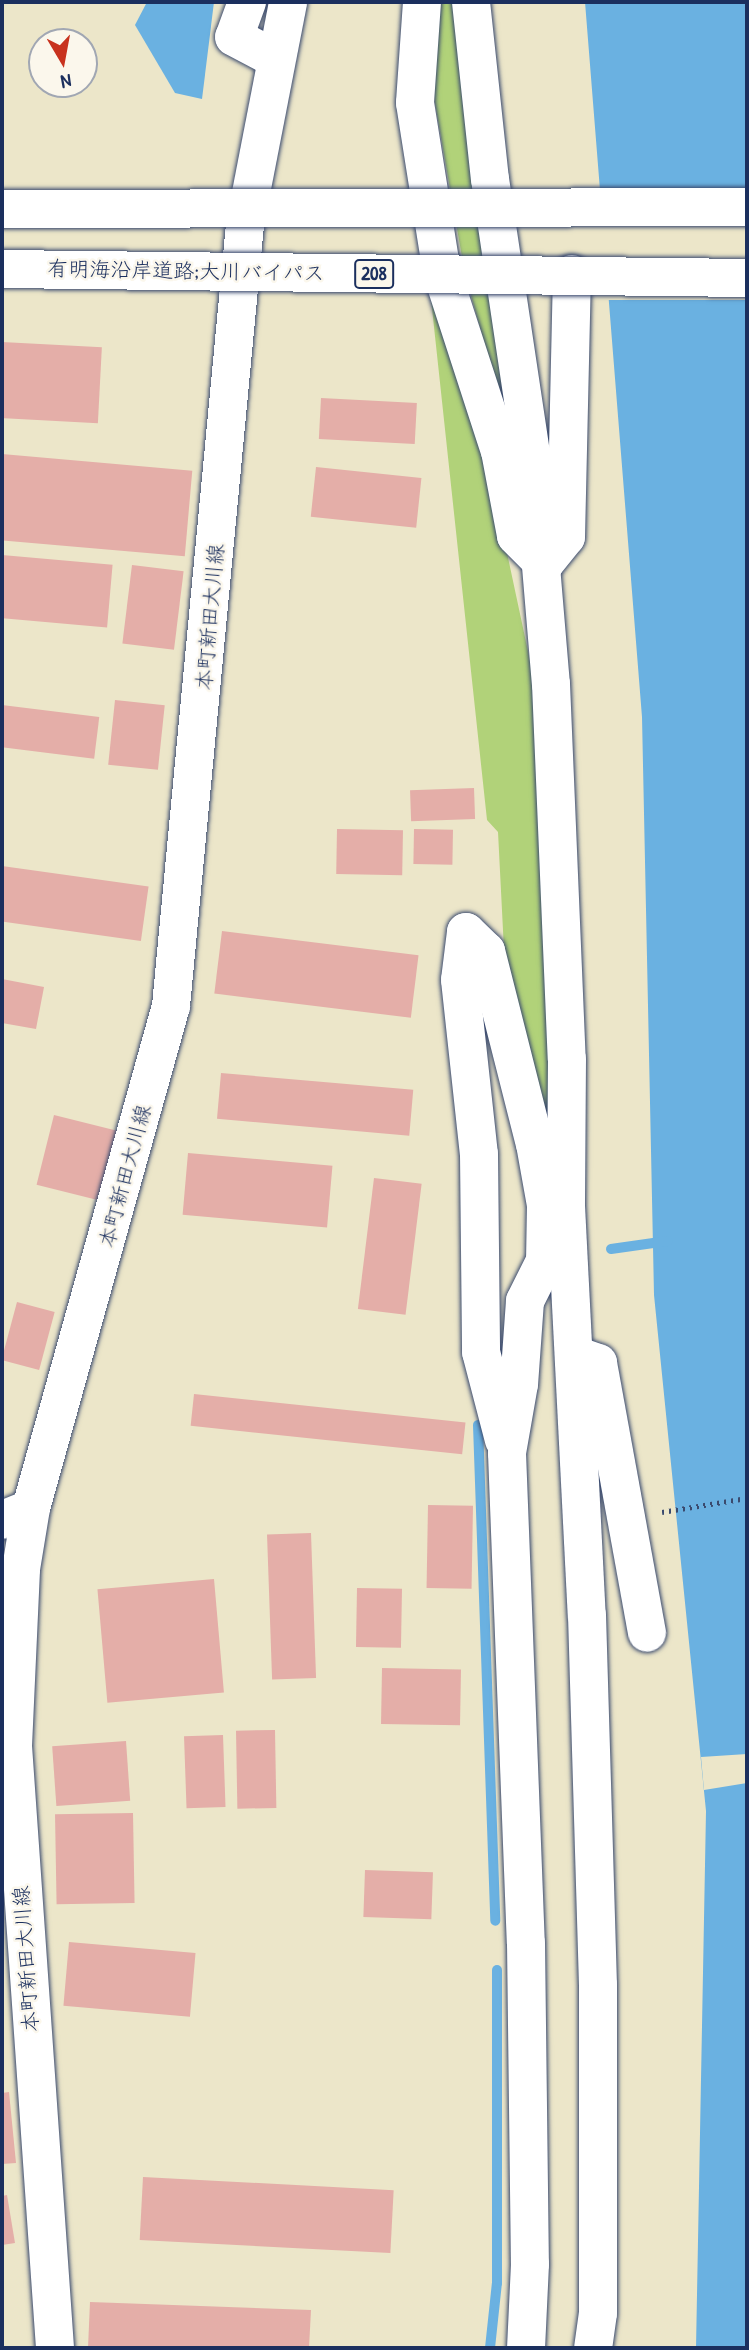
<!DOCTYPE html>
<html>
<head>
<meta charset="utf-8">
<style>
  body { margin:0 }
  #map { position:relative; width:749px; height:2350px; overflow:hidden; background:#ece6c9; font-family:"Patrick Hand","Klee One",sans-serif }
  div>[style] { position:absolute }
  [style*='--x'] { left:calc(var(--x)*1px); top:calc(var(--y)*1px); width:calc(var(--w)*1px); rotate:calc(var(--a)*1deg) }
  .green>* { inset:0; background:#b1d279 }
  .water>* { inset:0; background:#6ab1e1 }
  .pier>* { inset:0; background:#ece6c9; transform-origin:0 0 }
  .stream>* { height:10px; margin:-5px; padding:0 5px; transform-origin:5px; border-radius:5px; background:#6ab1e1 }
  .building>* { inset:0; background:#e4aea8; transform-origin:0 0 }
  .path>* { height:4.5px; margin-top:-2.25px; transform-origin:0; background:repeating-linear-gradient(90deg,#3a4a6e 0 2px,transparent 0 7px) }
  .roads { filter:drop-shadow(0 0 2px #3a4a6e) drop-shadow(0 0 2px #3a4a6e) }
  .minor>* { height:38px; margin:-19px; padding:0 19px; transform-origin:19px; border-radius:19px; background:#fff }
  .major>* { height:38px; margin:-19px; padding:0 19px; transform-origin:19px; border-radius:19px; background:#fff }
  .bridges { filter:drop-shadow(0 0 2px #3a4a6e) drop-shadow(0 0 2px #3a4a6e) }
  .highway-bridge>* { height:38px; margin:-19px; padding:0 19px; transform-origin:19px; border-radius:19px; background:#fff }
  span { translate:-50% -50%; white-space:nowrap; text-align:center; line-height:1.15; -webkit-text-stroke:5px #fbf7ec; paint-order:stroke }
  .shield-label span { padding:2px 5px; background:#fbf7ec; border:2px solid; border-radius:5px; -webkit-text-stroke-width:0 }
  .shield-label { font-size:19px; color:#1b2f5e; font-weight:700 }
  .street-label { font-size:21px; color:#1b2f5e }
  .frame { position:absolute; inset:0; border:4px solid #1b2f5e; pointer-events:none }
  .north { position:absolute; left:28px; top:28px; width:70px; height:70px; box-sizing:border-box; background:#fbf7ec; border:2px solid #a1a7b3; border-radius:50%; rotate:170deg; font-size:19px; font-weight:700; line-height:28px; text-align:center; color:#1b2f5e }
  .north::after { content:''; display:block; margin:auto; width:24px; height:32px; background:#c8321e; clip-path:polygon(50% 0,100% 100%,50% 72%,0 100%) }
</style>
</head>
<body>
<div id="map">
  <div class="green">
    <div style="clip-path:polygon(440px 2px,460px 2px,510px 435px,465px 274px,433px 92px)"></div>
    <div style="clip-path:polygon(431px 299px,487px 459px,536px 689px,552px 1153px,504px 950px,498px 832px,487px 820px)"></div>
  </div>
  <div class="water">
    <div style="clip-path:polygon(147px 2px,214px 2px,202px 99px,175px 93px,135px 25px)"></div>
    <div style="clip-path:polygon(585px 2px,747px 2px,747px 2348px,696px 2348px,706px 1811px,654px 1295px,642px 717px)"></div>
  </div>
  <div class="pier">
    <div style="left:747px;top:192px;width:108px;height:147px;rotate:90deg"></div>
    <div style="clip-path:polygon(747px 1754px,747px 1783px,704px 1790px,701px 1757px)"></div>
  </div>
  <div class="stream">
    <div style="--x:611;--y:1249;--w:57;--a:-8.1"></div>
    <div style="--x:478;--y:1425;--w:496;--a:88"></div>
    <div style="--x:490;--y:2348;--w:65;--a:-83.9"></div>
    <div style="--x:497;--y:2283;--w:313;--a:-90"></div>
  </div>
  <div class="building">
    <div style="left:2px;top:342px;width:100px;height:76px;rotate:3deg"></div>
    <div style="left:321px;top:398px;width:96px;height:41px;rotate:3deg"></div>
    <div style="left:2px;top:454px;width:191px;height:86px;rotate:5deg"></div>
    <div style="left:316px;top:467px;width:106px;height:50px;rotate:6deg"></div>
    <div style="left:2px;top:555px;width:111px;height:63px;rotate:5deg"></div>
    <div style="left:132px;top:565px;width:52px;height:79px;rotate:7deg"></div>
    <div style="left:115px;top:700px;width:50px;height:65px;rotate:6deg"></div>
    <div style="left:2px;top:705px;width:98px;height:42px;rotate:7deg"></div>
    <div style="left:474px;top:788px;width:31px;height:64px;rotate:88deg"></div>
    <div style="left:337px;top:829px;width:66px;height:45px;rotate:1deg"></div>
    <div style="left:414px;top:829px;width:39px;height:35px;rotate:1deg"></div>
    <div style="left:2px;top:866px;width:148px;height:55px;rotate:8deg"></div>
    <div style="left:222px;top:931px;width:198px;height:63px;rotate:7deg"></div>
    <div style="clip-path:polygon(2px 979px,44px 987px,36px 1029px,2px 1023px)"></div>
    <div style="left:221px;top:1073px;width:193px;height:46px;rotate:5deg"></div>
    <div style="left:54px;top:1115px;width:67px;height:72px;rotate:14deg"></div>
    <div style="left:188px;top:1153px;width:145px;height:62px;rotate:5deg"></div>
    <div style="left:374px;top:1178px;width:48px;height:132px;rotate:7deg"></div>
    <div style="left:17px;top:1302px;width:39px;height:60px;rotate:15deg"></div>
    <div style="left:194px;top:1394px;width:273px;height:32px;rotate:6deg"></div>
    <div style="left:428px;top:1505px;width:45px;height:83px;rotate:1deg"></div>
    <div style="left:311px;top:1533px;width:145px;height:44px;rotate:88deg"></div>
    <div style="left:214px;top:1579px;width:114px;height:117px;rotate:85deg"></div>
    <div style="left:357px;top:1588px;width:45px;height:59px;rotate:1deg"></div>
    <div style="left:382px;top:1668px;width:79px;height:56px;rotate:1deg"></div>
    <div style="left:275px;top:1730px;width:78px;height:39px;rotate:89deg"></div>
    <div style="left:223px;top:1735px;width:72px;height:39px;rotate:88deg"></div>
    <div style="left:126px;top:1741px;width:60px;height:74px;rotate:86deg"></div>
    <div style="left:133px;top:1813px;width:90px;height:78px;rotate:89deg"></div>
    <div style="left:365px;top:1870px;width:68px;height:47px;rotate:2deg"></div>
    <div style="left:69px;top:1942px;width:127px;height:64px;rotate:5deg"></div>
    <div style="clip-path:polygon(9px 2092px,16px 2163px,2px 2164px,2px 2093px)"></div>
    <div style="left:143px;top:2177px;width:251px;height:63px;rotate:3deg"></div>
    <div style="clip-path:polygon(7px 2195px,15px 2243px,2px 2245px,2px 2196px)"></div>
    <div style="clip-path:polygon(90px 2302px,311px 2310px,309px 2348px,88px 2348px)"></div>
  </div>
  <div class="path">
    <div style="--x:662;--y:1512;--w:86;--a:-9.4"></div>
  </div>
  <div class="roads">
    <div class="minor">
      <div style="--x:247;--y:2;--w:37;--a:110"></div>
      <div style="--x:234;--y:37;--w:45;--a:27.7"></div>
      <div style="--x:422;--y:2;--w:101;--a:94"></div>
      <div style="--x:415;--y:103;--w:172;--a:81"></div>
      <div style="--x:442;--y:273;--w:187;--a:72"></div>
      <div style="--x:500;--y:451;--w:86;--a:79.3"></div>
      <div style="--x:516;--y:536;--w:40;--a:45"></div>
      <div style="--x:544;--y:564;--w:35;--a:-51"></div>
      <div style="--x:566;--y:537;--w:263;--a:-88.7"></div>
      <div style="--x:471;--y:2;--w:178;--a:83.9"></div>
      <div style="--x:490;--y:179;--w:283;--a:81.5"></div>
      <div style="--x:532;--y:459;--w:226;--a:85.2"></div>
      <div style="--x:551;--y:684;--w:375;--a:87.6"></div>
      <div style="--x:567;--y:1059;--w:147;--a:90.4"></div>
      <div style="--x:566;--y:1206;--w:410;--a:87.1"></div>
      <div style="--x:587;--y:1615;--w:370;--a:88.3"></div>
      <div style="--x:598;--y:1985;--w:328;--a:90"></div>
      <div style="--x:598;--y:2313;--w:35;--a:98"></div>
      <div style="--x:466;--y:932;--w:28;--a:44"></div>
      <div style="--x:486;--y:951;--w:199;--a:75.8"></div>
      <div style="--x:535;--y:1144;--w:62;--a:79.8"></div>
      <div style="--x:546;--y:1205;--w:56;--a:91"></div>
      <div style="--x:545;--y:1261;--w:45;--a:116.6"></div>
      <div style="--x:525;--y:1301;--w:83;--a:94.1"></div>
      <div style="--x:519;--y:1384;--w:70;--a:99.9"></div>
      <div style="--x:507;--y:1453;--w:490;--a:87.8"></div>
      <div style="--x:526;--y:1943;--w:321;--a:89.3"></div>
      <div style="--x:530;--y:2264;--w:84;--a:92.7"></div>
      <div style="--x:466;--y:932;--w:48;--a:97.1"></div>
      <div style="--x:460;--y:980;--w:175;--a:83.8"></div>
      <div style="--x:479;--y:1154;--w:198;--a:89.4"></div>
      <div style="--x:481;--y:1352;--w:91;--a:75.4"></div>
      <div style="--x:584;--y:1358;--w:15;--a:20"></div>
      <div style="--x:598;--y:1363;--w:274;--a:79.7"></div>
      <div style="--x:2;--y:1520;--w:31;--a:-22"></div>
    </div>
    <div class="major">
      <div style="--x:55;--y:2348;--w:603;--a:-93.99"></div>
      <div style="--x:13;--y:1746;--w:177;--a:-87.4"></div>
      <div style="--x:21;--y:1569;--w:62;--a:-80.7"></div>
      <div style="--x:31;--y:1508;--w:521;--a:-74.42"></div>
      <div style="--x:171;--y:1006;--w:785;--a:-84.59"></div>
      <div style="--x:245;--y:224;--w:226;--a:-79"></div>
    </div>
  </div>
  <div class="bridges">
    <div class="highway-bridge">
      <div style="--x:2;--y:209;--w:745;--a:-0.15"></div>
      <div style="--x:2;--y:269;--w:745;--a:0.69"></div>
    </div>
  </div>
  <div class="shield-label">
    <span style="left:374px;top:274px">208</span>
  </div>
  <div class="street-label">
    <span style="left:186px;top:271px;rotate:1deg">有明海沿岸道路;大川バイパス</span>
    <span style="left:210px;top:617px;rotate:-85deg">本町新田大川線</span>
    <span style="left:125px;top:1176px;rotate:-75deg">本町新田大川線</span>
    <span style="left:26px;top:1959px;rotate:-94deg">本町新田大川線</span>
  </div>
  <div class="frame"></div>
  <div class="north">N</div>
</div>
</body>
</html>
